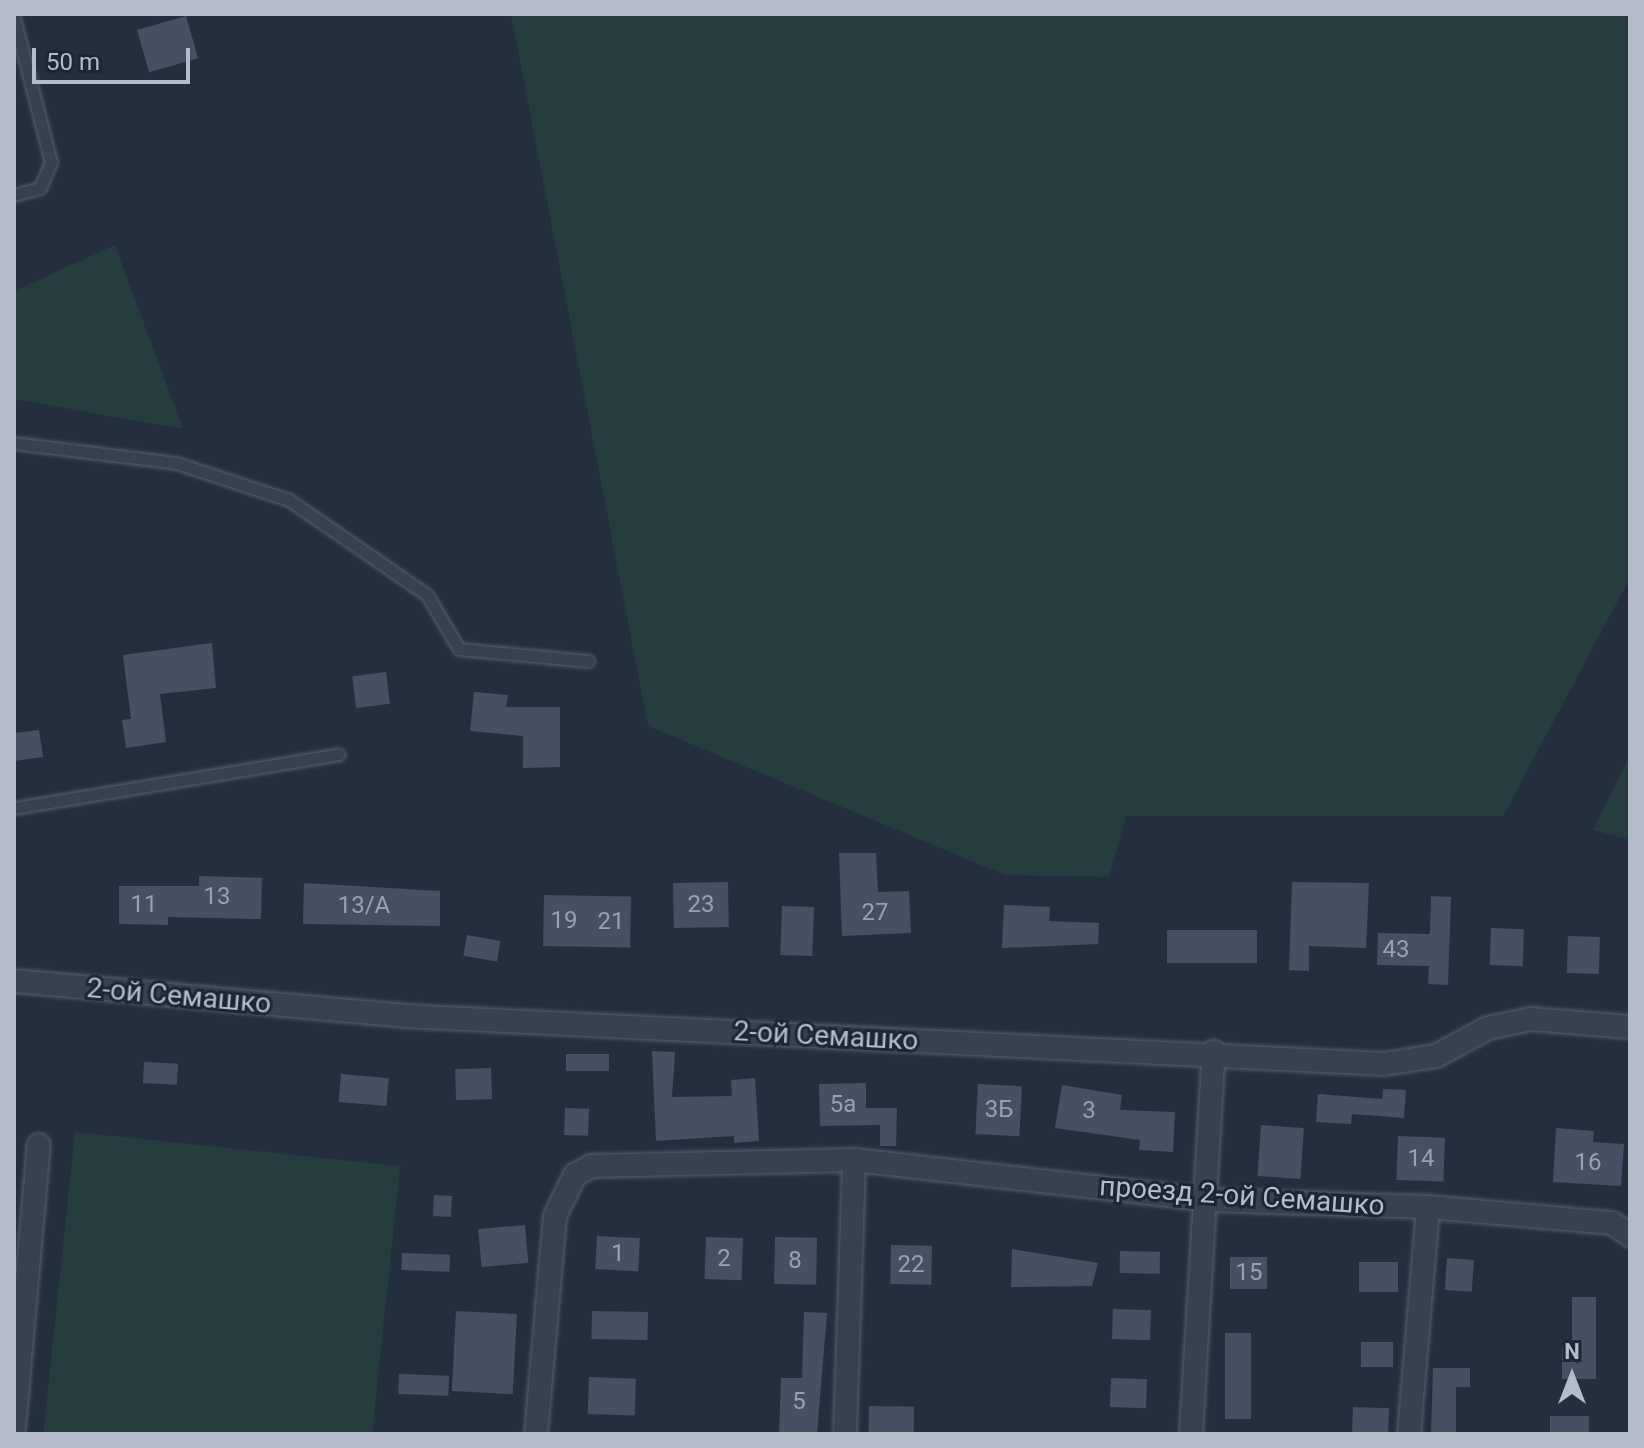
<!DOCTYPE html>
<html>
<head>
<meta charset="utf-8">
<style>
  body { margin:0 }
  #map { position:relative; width:1644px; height:1448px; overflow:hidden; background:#242f3e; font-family:Roboto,sans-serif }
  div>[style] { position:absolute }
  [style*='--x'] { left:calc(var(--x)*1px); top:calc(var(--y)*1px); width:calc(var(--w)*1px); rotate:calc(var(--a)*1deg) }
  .green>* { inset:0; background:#263c3f; transform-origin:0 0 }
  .building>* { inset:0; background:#455162; transform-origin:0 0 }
  .roads { filter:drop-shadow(0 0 2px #565f6c) drop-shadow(0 0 2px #565f6c) }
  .service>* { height:11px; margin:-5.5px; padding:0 5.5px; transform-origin:5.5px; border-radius:5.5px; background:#38414e }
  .minor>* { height:22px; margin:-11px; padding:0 11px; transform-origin:11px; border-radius:11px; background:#38414e }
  span { translate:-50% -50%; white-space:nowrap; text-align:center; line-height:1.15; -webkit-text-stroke:6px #1d2633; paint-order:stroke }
  .number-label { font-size:24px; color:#98a1af }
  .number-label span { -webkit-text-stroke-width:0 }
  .street-label { font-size:28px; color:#b4bcc9 }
  .frame { position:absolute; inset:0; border:16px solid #b4bcc9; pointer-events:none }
  .north { position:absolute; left:1532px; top:1336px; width:80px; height:80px; -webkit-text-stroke:6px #1d2633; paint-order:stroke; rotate:0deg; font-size:22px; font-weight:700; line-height:32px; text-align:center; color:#b4bcc9 }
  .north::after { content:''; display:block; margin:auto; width:28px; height:36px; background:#b4bcc9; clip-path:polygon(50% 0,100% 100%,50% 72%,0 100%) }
  .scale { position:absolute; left:32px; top:48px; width:158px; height:36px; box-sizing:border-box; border:4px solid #b4bcc9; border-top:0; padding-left:10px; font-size:24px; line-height:28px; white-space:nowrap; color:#b4bcc9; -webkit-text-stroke:6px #1d2633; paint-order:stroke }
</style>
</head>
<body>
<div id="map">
  <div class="green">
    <div style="clip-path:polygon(511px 14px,1630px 14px,1630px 578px,1503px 816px,1126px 816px,1109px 877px,1005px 875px,648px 726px)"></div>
    <div style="clip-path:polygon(115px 245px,183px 429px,14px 399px,14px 291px)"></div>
    <div style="clip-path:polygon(1630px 755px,1630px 840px,1593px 830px)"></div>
    <div style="left:75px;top:1132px;width:327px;height:304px;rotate:6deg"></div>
  </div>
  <div class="building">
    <div style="left:186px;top:16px;width:44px;height:51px;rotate:74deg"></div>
    <div style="clip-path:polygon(212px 643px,216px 688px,160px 694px,166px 742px,126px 748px,122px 720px,131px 719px,123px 655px)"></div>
    <div style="left:386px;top:672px;width:32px;height:34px;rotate:83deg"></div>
    <div style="clip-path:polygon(474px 692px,508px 695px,506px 707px,560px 707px,560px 767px,523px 768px,523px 736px,470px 731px)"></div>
    <div style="clip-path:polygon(39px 730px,43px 757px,14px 761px,14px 733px)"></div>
    <div style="clip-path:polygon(839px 853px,876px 853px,878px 892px,909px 891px,911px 933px,842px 936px)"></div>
    <div style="clip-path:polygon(199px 876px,262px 878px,261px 919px,168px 917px,168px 925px,119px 924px,119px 886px,199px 886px)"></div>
    <div style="left:728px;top:882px;width:45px;height:55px;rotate:89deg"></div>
    <div style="clip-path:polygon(1292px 882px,1369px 883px,1366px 948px,1309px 946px,1309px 971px,1289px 970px)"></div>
    <div style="clip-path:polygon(304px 883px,440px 891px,440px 926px,303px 924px)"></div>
    <div style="left:544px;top:895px;width:87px;height:51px;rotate:1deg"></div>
    <div style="clip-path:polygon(1431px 896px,1451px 897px,1448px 985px,1428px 984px,1429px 966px,1377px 965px,1378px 933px,1430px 934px)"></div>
    <div style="clip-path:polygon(1004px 905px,1050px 907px,1049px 921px,1099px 923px,1098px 944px,1002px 948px)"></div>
    <div style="left:782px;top:906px;width:32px;height:49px;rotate:2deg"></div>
    <div style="left:1491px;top:928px;width:33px;height:37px;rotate:2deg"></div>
    <div style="left:1257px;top:930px;width:33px;height:90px;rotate:90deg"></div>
    <div style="left:467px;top:935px;width:34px;height:21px;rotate:10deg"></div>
    <div style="left:1568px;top:936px;width:32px;height:37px;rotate:2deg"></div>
    <div style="clip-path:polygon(652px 1051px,675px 1052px,672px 1097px,732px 1096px,731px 1080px,755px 1078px,759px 1141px,734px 1143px,734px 1136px,656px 1141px)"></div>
    <div style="left:566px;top:1054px;width:43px;height:17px"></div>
    <div style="left:144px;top:1062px;width:34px;height:21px;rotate:3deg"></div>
    <div style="left:491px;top:1068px;width:31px;height:36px;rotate:88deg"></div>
    <div style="left:341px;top:1074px;width:48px;height:28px;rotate:5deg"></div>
    <div style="clip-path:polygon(866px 1083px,866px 1108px,897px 1108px,896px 1146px,880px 1146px,880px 1125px,820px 1126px,819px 1084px)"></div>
    <div style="left:978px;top:1084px;width:44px;height:50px;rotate:3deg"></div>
    <div style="clip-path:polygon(1062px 1085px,1122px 1095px,1120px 1110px,1175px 1112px,1173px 1152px,1139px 1150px,1140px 1140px,1055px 1128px)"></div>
    <div style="clip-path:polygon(1383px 1089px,1406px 1090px,1404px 1118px,1352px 1114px,1351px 1124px,1316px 1122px,1318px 1094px,1382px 1099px)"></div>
    <div style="left:565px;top:1108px;width:24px;height:27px;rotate:2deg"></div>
    <div style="left:1261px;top:1125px;width:43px;height:51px;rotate:4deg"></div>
    <div style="clip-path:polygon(1556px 1128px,1594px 1131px,1593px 1142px,1624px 1144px,1621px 1186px,1553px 1182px)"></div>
    <div style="left:1398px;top:1136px;width:47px;height:44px;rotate:2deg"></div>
    <div style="left:434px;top:1195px;width:18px;height:21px;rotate:3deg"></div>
    <div style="left:525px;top:1225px;width:38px;height:47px;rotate:85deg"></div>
    <div style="left:597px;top:1236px;width:43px;height:33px;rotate:3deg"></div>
    <div style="left:706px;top:1237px;width:37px;height:42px;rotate:2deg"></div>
    <div style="left:775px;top:1237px;width:42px;height:47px;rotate:1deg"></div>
    <div style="left:891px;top:1245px;width:41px;height:39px;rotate:1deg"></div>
    <div style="clip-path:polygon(1012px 1249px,1098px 1263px,1092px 1286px,1011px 1287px)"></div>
    <div style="left:1120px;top:1251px;width:40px;height:22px;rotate:1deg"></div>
    <div style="left:402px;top:1253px;width:48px;height:17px;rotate:2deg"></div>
    <div style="left:1230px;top:1257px;width:37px;height:32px"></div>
    <div style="left:1447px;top:1258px;width:27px;height:32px;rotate:4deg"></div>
    <div style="left:1359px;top:1262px;width:39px;height:30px"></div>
    <div style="clip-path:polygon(1572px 1297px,1596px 1297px,1596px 1379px,1562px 1379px,1562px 1347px,1572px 1347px)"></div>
    <div style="left:1113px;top:1309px;width:38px;height:30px;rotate:2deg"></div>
    <div style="left:456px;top:1311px;width:61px;height:80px;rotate:3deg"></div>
    <div style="left:592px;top:1311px;width:56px;height:28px;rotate:1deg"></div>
    <div style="clip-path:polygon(804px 1312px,827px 1313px,817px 1434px,779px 1434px,781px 1378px,802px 1378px)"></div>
    <div style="left:1225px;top:1333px;width:26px;height:86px"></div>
    <div style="left:1361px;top:1342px;width:32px;height:25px"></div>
    <div style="clip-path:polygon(1433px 1368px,1470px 1368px,1470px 1387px,1456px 1387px,1456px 1434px,1431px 1434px)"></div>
    <div style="left:399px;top:1374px;width:50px;height:20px;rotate:2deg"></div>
    <div style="left:589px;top:1377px;width:47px;height:37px;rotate:2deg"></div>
    <div style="left:1111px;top:1378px;width:36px;height:29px;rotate:2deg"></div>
    <div style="left:869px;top:1406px;width:45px;height:28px;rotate:1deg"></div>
    <div style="left:1353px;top:1407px;width:36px;height:27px;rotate:2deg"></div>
    <div style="left:1550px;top:1416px;width:39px;height:18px"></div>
  </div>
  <div class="roads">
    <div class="service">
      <div style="--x:14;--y:18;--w:149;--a:75.6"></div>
      <div style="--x:51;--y:162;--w:28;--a:113"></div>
      <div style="--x:40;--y:188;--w:27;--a:165"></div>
      <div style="--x:14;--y:443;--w:163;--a:7"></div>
      <div style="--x:176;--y:463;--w:119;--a:18.1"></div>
      <div style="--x:289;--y:500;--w:168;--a:34.5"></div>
      <div style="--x:427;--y:595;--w:63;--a:59.3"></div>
      <div style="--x:459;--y:649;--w:130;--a:5.3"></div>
      <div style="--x:14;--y:808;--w:329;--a:-9.4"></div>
    </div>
    <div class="minor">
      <div style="--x:14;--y:981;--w:392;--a:5.1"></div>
      <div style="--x:404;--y:1016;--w:981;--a:2.8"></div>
      <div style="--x:1384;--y:1064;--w:53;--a:-8.7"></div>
      <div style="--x:1436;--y:1056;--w:59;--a:-28.3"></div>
      <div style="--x:1488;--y:1028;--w:44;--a:-11.8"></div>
      <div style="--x:1531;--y:1019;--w:99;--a:4.6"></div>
      <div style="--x:14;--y:1428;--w:284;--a:-85"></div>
      <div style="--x:536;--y:1434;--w:219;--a:-85"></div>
      <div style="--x:555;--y:1216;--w:46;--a:-64"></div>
      <div style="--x:575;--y:1175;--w:18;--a:-29"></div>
      <div style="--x:591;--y:1166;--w:263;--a:-1.3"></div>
      <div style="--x:854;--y:1160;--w:356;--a:6.4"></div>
      <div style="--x:1208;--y:1200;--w:220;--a:1.8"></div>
      <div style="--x:1428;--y:1207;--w:185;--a:5"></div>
      <div style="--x:1612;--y:1223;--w:22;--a:34"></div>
      <div style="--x:845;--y:1434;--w:274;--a:-88.1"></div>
      <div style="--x:1191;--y:1434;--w:383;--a:-86.6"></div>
      <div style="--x:1409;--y:1434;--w:228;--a:-85.2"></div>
    </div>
  </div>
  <div class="number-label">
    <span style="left:217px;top:897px">13</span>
    <span style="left:144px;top:905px">11</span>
    <span style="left:701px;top:905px">23</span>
    <span style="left:364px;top:906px">13/А</span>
    <span style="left:875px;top:913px">27</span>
    <span style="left:564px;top:921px">19</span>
    <span style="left:611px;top:922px">21</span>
    <span style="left:1396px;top:950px">43</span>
    <span style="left:843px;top:1105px">5а</span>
    <span style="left:999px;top:1110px">3Б</span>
    <span style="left:1089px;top:1111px">3</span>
    <span style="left:1421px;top:1159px">14</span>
    <span style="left:1588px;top:1163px">16</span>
    <span style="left:618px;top:1254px">1</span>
    <span style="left:724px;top:1259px">2</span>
    <span style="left:795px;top:1261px">8</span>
    <span style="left:911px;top:1265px">22</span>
    <span style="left:1249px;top:1273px">15</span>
    <span style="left:799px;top:1402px">5</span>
  </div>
  <div class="street-label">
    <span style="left:179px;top:996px;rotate:5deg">2-ой Семашко</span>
    <span style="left:826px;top:1036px;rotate:3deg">2-ой Семашко</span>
    <span style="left:1242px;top:1196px;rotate:4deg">проезд 2-ой Семашко</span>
  </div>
  <div class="frame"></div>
  <div class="north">N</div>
  <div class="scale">50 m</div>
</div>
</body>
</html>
